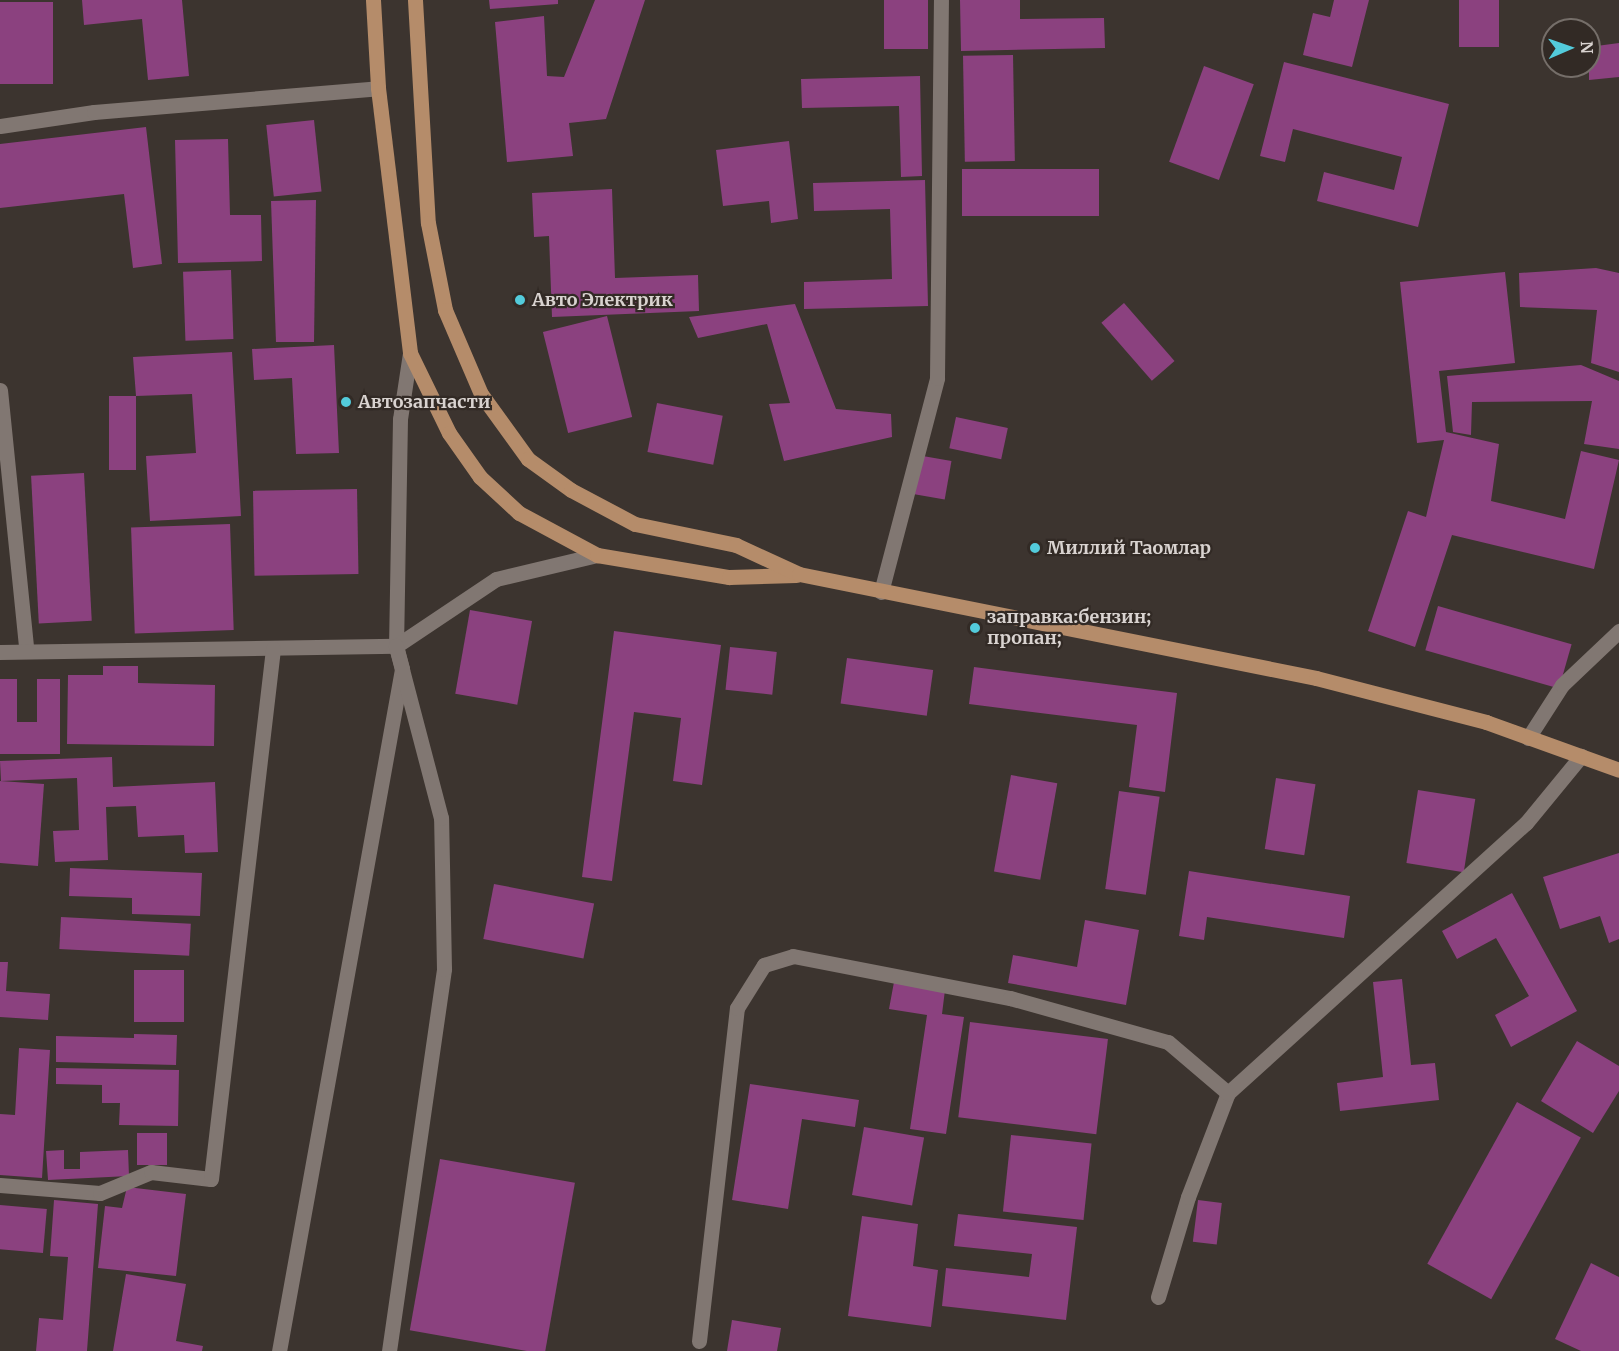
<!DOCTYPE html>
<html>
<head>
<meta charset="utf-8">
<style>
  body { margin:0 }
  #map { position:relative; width:1619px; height:1351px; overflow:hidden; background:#3c342f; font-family:Merriweather,serif }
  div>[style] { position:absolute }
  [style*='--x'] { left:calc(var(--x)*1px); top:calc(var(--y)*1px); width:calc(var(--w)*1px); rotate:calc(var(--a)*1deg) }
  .building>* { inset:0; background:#8b417f; transform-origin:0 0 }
  .service>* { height:15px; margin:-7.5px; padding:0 7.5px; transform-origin:7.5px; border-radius:7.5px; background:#817772 }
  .minor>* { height:15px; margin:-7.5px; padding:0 7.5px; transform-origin:7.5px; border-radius:7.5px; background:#817772 }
  .primary>* { height:15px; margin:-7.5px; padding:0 7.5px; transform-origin:7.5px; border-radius:7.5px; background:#b58c6a }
  .dots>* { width:16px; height:16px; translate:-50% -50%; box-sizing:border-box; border:3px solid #322a25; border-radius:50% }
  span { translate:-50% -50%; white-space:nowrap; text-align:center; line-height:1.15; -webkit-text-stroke:4.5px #322a25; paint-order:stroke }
  .poi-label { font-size:18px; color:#d9d3d0; font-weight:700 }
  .left { translate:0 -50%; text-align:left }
  .north { position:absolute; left:1541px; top:18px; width:60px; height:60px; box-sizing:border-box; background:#322a25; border:2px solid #756e69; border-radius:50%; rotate:88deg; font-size:16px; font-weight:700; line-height:24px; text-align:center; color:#d9d3d0 }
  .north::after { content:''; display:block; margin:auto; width:21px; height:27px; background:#53cbdb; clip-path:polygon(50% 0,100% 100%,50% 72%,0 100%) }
</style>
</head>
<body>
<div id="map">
  <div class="building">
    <div style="clip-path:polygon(82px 0,182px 0,189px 76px,148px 80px,142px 19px,84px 25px)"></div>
    <div style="clip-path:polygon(489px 0,558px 0,558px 4px,490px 9px)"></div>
    <div style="clip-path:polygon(595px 0,645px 0,606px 119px,569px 123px,573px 156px,507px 162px,495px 22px,544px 16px,547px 76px,564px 77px)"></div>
    <div style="left:884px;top:0;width:44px;height:49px"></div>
    <div style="clip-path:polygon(960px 0,1020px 0,1020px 19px,1104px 18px,1105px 48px,961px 51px)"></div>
    <div style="clip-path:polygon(1334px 0,1369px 0,1352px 67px,1303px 55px,1313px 13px,1330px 17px)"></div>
    <div style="left:1459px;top:0;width:40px;height:47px"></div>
    <div style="left:0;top:2px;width:53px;height:82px"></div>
    <div style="clip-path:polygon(1619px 43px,1619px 77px,1589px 80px,1589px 47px)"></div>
    <div style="left:1013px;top:55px;width:106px;height:50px;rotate:89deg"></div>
    <div style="clip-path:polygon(1284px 62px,1449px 104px,1418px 227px,1317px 201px,1324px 172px,1394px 190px,1402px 157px,1293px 129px,1285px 162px,1260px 156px)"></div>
    <div style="left:1204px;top:66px;width:53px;height:102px;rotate:20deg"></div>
    <div style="clip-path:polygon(920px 76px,922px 176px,901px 177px,899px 106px,802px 108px,801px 79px)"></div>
    <div style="left:314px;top:120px;width:72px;height:48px;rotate:84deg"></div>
    <div style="clip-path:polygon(146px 127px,162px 264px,133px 268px,124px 194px,0 208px,0 144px)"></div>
    <div style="clip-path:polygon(228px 139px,230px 215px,261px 215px,262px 261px,178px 263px,175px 140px)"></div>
    <div style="clip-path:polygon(789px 141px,798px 219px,771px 223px,769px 201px,723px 206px,716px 150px)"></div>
    <div style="left:962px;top:169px;width:137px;height:47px"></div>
    <div style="clip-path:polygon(925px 180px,928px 306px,804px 309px,804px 282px,892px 279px,890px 209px,814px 211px,813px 183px)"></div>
    <div style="clip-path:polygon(612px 189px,615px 278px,698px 275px,699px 311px,552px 317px,549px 236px,534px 237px,532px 193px)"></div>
    <div style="clip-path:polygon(316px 200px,314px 342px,276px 342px,271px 201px)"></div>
    <div style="clip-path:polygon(1596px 268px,1619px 273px,1619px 372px,1591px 363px,1597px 310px,1520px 307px,1519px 273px)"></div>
    <div style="left:231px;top:270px;width:69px;height:48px;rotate:88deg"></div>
    <div style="clip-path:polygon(1505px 272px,1515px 363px,1439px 371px,1446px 432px,1499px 444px,1491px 501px,1565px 519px,1581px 451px,1619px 460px,1594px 569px,1452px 535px,1415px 647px,1368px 631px,1408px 511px,1426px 517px,1444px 440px,1417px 443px,1400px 282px)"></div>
    <div style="left:1124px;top:303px;width:77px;height:30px;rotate:49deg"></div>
    <div style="clip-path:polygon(795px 304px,836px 409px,891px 414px,892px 437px,784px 461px,769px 404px,790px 403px,767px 324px,698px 338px,689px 317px)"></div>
    <div style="left:607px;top:316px;width:104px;height:66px;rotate:76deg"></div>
    <div style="clip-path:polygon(334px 345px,339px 453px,296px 454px,292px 378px,254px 380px,252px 349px)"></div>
    <div style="clip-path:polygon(232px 352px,241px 516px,150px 521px,146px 456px,196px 453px,192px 394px,136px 396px,133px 357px)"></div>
    <div style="clip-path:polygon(1581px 365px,1619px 381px,1619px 449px,1584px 444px,1592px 401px,1472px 402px,1471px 435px,1453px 432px,1447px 376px)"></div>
    <div style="left:109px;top:396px;width:27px;height:74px"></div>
    <div style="left:657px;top:403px;width:67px;height:50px;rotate:11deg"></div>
    <div style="left:956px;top:417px;width:53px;height:32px;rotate:12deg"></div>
    <div style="left:917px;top:455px;width:35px;height:39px;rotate:10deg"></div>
    <div style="left:84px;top:473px;width:148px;height:53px;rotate:87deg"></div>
    <div style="left:357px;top:489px;width:85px;height:104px;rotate:89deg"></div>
    <div style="left:230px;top:524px;width:106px;height:99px;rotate:88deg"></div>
    <div style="left:1438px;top:606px;width:139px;height:46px;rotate:16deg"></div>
    <div style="left:470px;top:610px;width:63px;height:85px;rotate:10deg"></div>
    <div style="clip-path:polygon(614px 631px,721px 645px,702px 785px,673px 781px,681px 718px,634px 712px,612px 881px,582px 877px)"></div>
    <div style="left:730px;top:647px;width:47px;height:43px;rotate:6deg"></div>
    <div style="left:847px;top:658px;width:87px;height:46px;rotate:8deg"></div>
    <div style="clip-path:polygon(103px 666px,138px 666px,138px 683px,215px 685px,214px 746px,67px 744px,68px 675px,103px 675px)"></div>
    <div style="clip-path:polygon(974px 667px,1177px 693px,1165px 792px,1129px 787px,1137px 725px,969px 704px)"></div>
    <div style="clip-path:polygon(0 679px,17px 679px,17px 722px,37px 722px,37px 679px,60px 679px,60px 754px,0 754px)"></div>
    <div style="clip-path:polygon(112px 757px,113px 787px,215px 782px,218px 852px,185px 853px,184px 835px,138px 837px,136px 806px,106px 807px,108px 860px,55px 862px,53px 831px,79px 830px,77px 778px,1px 781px,0 761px)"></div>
    <div style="left:1011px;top:775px;width:47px;height:98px;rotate:10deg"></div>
    <div style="left:1276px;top:778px;width:40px;height:72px;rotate:9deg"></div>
    <div style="clip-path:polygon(0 781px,44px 784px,38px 866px,0 863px)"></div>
    <div style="left:1418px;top:790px;width:58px;height:74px;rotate:9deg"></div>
    <div style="left:1119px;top:791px;width:41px;height:99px;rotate:8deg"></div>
    <div style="clip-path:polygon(1619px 853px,1619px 939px,1609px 943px,1600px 916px,1560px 929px,1543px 877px)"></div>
    <div style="clip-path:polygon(70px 868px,202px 873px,200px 916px,132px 914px,132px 898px,69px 896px)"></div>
    <div style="clip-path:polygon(1189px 871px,1350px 896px,1344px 938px,1207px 917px,1204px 940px,1179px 936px)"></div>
    <div style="left:494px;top:884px;width:102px;height:56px;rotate:11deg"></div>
    <div style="clip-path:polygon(1512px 893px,1577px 1011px,1511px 1047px,1495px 1015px,1529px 996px,1496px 938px,1457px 959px,1442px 931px)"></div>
    <div style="left:61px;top:917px;width:130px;height:32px;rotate:3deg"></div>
    <div style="clip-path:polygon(1085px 920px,1139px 930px,1126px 1005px,1008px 983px,1013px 955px,1077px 967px)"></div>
    <div style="clip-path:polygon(0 962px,8px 962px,6px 991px,50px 994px,48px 1020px,0 1017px)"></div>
    <div style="left:134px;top:970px;width:50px;height:52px"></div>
    <div style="clip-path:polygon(1402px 979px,1411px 1065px,1435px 1063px,1439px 1100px,1340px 1111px,1337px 1083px,1383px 1077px,1373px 982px)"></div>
    <div style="clip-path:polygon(894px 982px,945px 990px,942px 1014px,964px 1017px,946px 1134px,910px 1129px,927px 1015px,889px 1009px)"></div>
    <div style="left:970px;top:1022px;width:139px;height:96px;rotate:7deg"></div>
    <div style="clip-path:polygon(134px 1034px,177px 1035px,176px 1065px,56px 1062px,56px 1036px,134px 1038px)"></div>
    <div style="clip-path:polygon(1577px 1041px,1619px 1066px,1619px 1091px,1593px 1133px,1541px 1101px)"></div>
    <div style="clip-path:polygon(19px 1048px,50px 1050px,42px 1178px,0 1175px,0 1114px,15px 1115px)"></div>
    <div style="clip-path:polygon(56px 1068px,179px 1070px,178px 1126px,119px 1125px,120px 1103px,102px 1103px,102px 1085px,56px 1084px)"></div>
    <div style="clip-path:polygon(750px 1084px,859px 1100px,855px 1127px,802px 1119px,788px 1209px,732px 1200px)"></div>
    <div style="left:1517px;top:1102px;width:73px;height:185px;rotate:29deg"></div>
    <div style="left:864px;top:1127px;width:61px;height:69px;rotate:10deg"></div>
    <div style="left:137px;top:1133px;width:30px;height:32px"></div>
    <div style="left:1011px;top:1135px;width:81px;height:77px;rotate:6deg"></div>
    <div style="clip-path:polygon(64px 1150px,64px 1169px,80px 1169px,80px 1152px,128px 1150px,129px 1176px,48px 1180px,46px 1151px)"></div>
    <div style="left:440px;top:1159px;width:137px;height:174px;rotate:10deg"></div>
    <div style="clip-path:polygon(127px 1187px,186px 1194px,176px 1276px,98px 1268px,105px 1206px,122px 1208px)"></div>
    <div style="clip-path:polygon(54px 1200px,98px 1204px,87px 1351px,36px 1351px,39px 1318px,63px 1320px,68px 1257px,50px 1256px)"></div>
    <div style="left:1198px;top:1200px;width:24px;height:42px;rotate:7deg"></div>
    <div style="left:0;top:1205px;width:47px;height:44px;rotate:5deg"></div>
    <div style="clip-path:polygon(958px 1214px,1077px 1227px,1066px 1320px,942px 1306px,946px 1268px,1029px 1277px,1032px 1254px,954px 1246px)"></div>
    <div style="clip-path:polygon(862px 1216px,918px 1224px,913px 1266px,938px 1270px,931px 1327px,848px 1316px)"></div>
    <div style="clip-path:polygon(1591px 1263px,1619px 1277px,1619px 1351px,1581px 1351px,1555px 1339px)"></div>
    <div style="clip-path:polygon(126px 1274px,186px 1284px,176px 1341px,203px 1346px,202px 1351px,113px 1351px)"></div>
    <div style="clip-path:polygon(732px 1320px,781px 1328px,777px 1351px,727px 1351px)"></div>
  </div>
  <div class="service">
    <div style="--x:0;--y:126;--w:95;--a:-8.5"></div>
    <div style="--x:94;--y:112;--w:285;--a:-4.8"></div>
    <div style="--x:0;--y:390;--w:259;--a:84.2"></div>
    <div style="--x:0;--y:652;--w:396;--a:-0.9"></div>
    <div style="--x:396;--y:646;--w:24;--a:75"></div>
    <div style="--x:402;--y:669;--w:693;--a:100.22"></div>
    <div style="--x:0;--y:1185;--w:100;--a:4.6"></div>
    <div style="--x:100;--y:1193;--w:55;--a:-22.4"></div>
    <div style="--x:151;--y:1172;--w:60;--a:6.7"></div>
    <div style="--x:211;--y:1179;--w:534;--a:-83.33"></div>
  </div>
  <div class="minor">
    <div style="--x:410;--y:353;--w:67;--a:98.6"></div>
    <div style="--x:400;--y:419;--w:227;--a:91"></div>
    <div style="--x:396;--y:646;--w:120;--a:-33.8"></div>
    <div style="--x:496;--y:579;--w:104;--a:-13.4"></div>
    <div style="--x:881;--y:592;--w:221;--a:-75.3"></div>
    <div style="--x:937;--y:378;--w:378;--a:-89.4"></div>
    <div style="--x:1528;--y:738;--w:63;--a:-57.3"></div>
    <div style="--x:1562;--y:685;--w:79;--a:-43.5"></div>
    <div style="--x:1158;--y:1297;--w:104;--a:-73.3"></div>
    <div style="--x:1188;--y:1197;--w:111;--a:-69"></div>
    <div style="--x:1228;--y:1093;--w:402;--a:-42.2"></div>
    <div style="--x:1526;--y:823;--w:87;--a:-50.6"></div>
    <div style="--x:699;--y:1341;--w:335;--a:-83.5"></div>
    <div style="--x:737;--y:1008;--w:51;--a:-57.9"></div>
    <div style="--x:764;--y:965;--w:30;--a:-17"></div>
    <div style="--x:793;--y:956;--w:221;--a:11"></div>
    <div style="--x:1010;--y:998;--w:164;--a:15.6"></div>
    <div style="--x:1168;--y:1042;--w:79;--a:40.4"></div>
    <div style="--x:389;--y:1351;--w:386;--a:-81.8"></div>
    <div style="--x:444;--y:969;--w:151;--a:-91.1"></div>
    <div style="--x:441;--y:818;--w:178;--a:-104.7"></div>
  </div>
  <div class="primary">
    <div style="--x:373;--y:0;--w:88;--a:86.7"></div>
    <div style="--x:378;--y:88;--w:267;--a:83.1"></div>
    <div style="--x:410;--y:353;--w:89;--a:64"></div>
    <div style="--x:449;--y:433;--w:54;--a:54.8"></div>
    <div style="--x:480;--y:477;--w:53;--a:42.7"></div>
    <div style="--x:519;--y:513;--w:89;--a:28.3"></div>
    <div style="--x:597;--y:555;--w:134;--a:9.5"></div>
    <div style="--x:729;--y:577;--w:67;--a:-1.7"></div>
    <div style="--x:415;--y:0;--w:223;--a:86.7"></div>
    <div style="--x:428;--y:223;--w:89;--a:78.9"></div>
    <div style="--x:445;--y:310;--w:91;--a:66.8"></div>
    <div style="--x:481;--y:394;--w:80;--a:54.1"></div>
    <div style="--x:528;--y:459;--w:53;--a:35.8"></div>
    <div style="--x:571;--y:490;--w:72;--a:28"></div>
    <div style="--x:635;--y:524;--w:103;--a:11.7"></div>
    <div style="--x:736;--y:545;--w:69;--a:24.7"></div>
    <div style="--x:799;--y:574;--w:527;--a:11.37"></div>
    <div style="--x:1316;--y:678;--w:176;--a:14.5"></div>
    <div style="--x:1486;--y:722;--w:141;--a:19.8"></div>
  </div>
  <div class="dots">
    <div style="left:520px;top:300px;background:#53cbdb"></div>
    <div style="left:346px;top:402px;background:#53cbdb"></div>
    <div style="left:1035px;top:548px;background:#53cbdb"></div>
    <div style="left:975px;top:628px;background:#53cbdb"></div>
  </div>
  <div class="poi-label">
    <span class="left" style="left:532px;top:300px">Авто Электрик</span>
    <span class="left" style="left:358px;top:402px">Автозапчасти</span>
    <span class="left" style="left:1047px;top:548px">Миллий Таомлар</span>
    <span class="left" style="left:987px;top:628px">заправка:бензин;<br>пропан;</span>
  </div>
  <div class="north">N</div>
</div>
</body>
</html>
